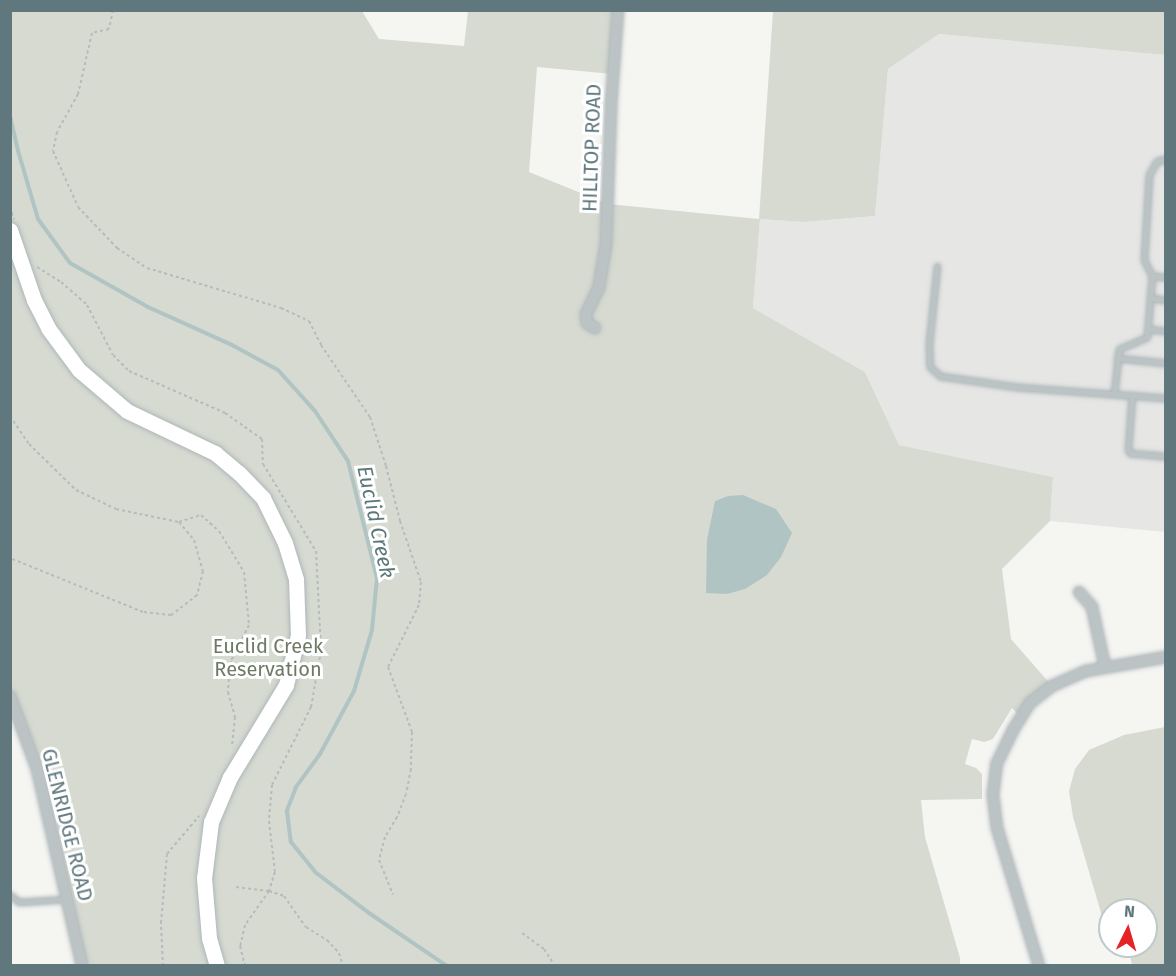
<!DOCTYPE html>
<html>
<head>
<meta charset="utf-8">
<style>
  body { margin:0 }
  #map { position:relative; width:1176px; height:976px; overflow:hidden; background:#f5f5f2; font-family:"Fira Sans",sans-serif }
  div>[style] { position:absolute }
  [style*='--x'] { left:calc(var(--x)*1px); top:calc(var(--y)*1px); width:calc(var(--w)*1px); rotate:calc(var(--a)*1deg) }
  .built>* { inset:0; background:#e6e6e5 }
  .green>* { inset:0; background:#d6dad1 }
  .water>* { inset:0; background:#b1c4c4 }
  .stream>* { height:4px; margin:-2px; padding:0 2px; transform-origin:2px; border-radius:2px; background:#b1c4c4 }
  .path>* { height:2px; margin-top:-1px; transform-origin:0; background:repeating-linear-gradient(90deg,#b6bbbd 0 3px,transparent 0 6px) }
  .roads { filter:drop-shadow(0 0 2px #aeb7b9) drop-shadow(0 0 2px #aeb7b9) }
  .lane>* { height:5px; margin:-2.5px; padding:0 2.5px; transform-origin:2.5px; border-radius:2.5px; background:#bcc3c5 }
  .street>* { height:10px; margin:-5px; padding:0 5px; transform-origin:5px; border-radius:5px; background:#bcc3c5 }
  .secondary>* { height:15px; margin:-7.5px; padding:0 7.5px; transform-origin:7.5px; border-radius:7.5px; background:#fff }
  span { translate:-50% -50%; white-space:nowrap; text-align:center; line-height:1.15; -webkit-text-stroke:6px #fff; paint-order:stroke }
  .street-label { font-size:20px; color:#60787d }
  .park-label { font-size:20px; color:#6d7a63 }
  .water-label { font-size:21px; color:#5a7879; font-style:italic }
  .frame { position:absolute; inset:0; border:12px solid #60787d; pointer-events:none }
  .north { position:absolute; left:1098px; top:898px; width:60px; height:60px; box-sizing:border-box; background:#fff; border:2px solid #bfc9cb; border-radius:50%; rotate:5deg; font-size:16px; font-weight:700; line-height:24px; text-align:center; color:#60787d }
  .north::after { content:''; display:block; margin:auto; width:21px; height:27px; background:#e52224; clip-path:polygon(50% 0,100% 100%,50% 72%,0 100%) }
</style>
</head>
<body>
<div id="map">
  <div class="built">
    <div style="clip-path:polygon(939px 34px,1165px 55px,1165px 532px,1050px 521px,1053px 477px,899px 445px,865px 372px,753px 308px,760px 219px,804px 222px,875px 216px,888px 69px)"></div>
  </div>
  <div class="green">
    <div style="clip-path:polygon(11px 11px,362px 11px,379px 39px,464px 46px,468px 11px,618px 11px,613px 74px,537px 67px,529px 172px,608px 204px,759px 219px,773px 11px,1165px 11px,1165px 55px,939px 34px,888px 69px,875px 216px,804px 222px,760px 219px,753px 308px,865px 372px,899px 445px,1053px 477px,1050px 521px,1002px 569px,1011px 639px,1052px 686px,1021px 717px,1012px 708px,993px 739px,984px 742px,972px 739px,965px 764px,976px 768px,982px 774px,982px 799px,921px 800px,925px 837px,960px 958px,960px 965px,82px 965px,42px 792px,11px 696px)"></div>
    <div style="clip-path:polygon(1165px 727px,1165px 965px,1132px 965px,1130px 956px,1121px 946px,1146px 946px,1146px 910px,1110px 910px,1110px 934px,1106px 930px,1073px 817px,1069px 791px,1075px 769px,1089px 750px,1124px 735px)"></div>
  </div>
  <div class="water">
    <div style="clip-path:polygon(743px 495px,776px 509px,792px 533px,781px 557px,767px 575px,745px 589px,727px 594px,706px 593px,707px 540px,715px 501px,728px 496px)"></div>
  </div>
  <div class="stream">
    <div style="--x:10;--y:116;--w:39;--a:77"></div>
    <div style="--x:19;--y:154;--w:68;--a:73.7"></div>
    <div style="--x:38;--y:219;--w:54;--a:54"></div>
    <div style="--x:70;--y:263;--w:90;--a:29.4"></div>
    <div style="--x:148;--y:307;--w:92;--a:24.3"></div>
    <div style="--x:232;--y:345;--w:52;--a:28.5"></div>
    <div style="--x:278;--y:370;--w:55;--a:47.9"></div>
    <div style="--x:315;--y:411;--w:60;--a:56.6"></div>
    <div style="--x:348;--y:461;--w:121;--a:76.1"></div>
    <div style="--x:377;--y:578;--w:52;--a:95.5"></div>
    <div style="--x:372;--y:630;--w:64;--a:106.4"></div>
    <div style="--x:354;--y:691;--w:72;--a:118.4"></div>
    <div style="--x:320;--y:754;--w:41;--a:126"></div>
    <div style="--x:296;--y:787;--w:26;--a:111"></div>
    <div style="--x:287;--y:811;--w:31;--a:83"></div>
    <div style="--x:291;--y:842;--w:38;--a:51"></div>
    <div style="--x:315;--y:872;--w:68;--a:37.2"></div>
    <div style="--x:369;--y:913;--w:94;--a:34.2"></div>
  </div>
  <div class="path">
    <div style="--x:113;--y:10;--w:19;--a:102"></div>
    <div style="--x:109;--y:29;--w:17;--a:167"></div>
    <div style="--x:92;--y:33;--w:63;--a:102.9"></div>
    <div style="--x:78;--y:94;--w:43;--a:118.9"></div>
    <div style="--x:57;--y:132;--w:19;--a:102"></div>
    <div style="--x:53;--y:151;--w:61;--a:65.9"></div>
    <div style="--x:78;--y:207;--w:57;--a:46.4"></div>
    <div style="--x:117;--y:248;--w:36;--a:34"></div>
    <div style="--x:147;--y:268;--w:140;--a:16.6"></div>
    <div style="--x:281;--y:308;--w:31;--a:25"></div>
    <div style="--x:309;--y:321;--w:27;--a:63"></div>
    <div style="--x:321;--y:345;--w:87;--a:55.8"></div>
    <div style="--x:370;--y:417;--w:52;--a:71.9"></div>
    <div style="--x:386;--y:466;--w:57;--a:75.7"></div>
    <div style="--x:400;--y:521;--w:65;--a:71"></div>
    <div style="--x:421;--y:582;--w:23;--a:95"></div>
    <div style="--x:419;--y:605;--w:69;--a:116.6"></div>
    <div style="--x:388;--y:667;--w:69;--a:69.7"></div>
    <div style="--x:412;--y:732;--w:37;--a:92"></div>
    <div style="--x:411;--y:769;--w:25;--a:101"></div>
    <div style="--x:406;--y:794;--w:25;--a:111"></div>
    <div style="--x:397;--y:817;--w:23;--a:121"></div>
    <div style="--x:385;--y:837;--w:24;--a:105"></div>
    <div style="--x:379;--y:860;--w:37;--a:68"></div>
    <div style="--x:10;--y:207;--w:13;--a:72"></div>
    <div style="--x:37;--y:267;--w:28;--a:32"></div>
    <div style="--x:61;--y:282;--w:35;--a:41"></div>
    <div style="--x:87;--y:305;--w:56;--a:62.5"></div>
    <div style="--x:113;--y:355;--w:23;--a:45"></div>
    <div style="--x:129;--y:371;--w:105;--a:23.6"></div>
    <div style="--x:225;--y:413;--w:45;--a:35.1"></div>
    <div style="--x:262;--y:439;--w:25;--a:88"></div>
    <div style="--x:263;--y:464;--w:102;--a:58.7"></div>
    <div style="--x:316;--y:551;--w:100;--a:87.1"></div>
    <div style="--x:321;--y:651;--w:57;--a:100.1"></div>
    <div style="--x:311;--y:707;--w:87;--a:116.6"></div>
    <div style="--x:272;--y:785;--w:36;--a:95"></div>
    <div style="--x:269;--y:821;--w:51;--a:83.3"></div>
    <div style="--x:275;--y:872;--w:20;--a:108"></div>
    <div style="--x:269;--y:891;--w:42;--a:125.2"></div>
    <div style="--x:245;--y:925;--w:22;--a:103"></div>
    <div style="--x:240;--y:946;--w:21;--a:76"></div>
    <div style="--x:10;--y:416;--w:34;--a:56"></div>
    <div style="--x:29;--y:444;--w:66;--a:44.4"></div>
    <div style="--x:76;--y:490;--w:44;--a:25.4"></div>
    <div style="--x:116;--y:509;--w:64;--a:11.7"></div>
    <div style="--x:179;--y:522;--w:23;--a:50"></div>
    <div style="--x:194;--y:540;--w:32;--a:74"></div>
    <div style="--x:203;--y:571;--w:25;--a:104"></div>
    <div style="--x:197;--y:595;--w:33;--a:142"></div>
    <div style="--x:171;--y:615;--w:28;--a:-174"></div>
    <div style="--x:143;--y:612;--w:144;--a:-157.9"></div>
    <div style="--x:179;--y:522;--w:23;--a:-18"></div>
    <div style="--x:201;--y:515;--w:24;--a:42"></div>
    <div style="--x:219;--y:531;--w:48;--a:58.6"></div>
    <div style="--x:244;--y:572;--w:53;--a:84.6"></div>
    <div style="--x:249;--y:625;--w:40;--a:116.6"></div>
    <div style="--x:231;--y:661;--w:31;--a:96"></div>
    <div style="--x:228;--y:692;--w:26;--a:74"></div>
    <div style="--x:235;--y:717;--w:30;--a:96"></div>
    <div style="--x:236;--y:887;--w:33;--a:7"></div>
    <div style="--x:269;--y:891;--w:16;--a:18"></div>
    <div style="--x:284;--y:896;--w:38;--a:55"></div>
    <div style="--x:306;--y:927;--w:25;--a:32"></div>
    <div style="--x:327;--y:940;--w:18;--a:47"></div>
    <div style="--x:339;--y:953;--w:14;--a:73"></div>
    <div style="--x:522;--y:933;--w:27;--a:36"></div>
    <div style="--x:544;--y:949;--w:20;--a:57"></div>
    <div style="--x:163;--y:966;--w:43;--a:-92.7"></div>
    <div style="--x:161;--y:923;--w:69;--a:-85"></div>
    <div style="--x:167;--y:854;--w:50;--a:-49.9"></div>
  </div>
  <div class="roads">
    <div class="lane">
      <div style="--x:1166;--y:159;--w:9;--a:167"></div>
      <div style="--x:1157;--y:161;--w:16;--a:120"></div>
      <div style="--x:1149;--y:175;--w:85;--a:93.4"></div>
      <div style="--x:1144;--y:260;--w:18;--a:63"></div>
      <div style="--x:1152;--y:276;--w:14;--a:4"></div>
      <div style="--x:937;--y:266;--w:78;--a:95.9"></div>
      <div style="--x:929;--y:344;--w:23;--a:88"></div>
      <div style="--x:930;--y:367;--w:13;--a:42"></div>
      <div style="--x:940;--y:376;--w:78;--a:8.1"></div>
      <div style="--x:1017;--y:387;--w:149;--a:4.2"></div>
      <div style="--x:1150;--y:298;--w:16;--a:7"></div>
      <div style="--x:1148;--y:329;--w:18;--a:6"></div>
      <div style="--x:1117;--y:358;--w:49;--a:5.8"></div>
      <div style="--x:1114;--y:394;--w:45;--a:-83.7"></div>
      <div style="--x:1119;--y:349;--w:30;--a:-23"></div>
      <div style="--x:1147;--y:337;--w:61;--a:-85.3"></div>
      <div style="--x:1132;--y:395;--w:55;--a:94.2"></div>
      <div style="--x:1128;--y:450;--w:4;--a:56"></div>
      <div style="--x:1130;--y:453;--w:36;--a:5"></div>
      <div style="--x:10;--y:895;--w:11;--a:38"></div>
      <div style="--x:19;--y:902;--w:48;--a:-3.6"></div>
    </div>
    <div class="street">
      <div style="--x:595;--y:328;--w:9;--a:-148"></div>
      <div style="--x:587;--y:323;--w:9;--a:-96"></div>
      <div style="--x:586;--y:314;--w:30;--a:-64"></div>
      <div style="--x:599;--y:287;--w:44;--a:-80.8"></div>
      <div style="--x:606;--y:244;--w:139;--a:-87.9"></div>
      <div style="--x:611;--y:105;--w:95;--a:-85.8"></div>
      <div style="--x:1079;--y:592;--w:20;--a:49"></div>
      <div style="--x:1092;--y:607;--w:61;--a:77.8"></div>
      <div style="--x:10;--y:696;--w:78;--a:69.7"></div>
      <div style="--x:37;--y:769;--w:202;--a:77.1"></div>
      <div style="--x:1039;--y:966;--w:144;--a:-106.9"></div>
      <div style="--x:997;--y:828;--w:34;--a:-97"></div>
      <div style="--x:993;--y:794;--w:31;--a:-83"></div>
      <div style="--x:997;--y:763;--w:37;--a:-64"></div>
      <div style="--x:1013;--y:730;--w:32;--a:-58"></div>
      <div style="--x:1030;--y:703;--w:28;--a:-38"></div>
      <div style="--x:1052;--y:686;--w:37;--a:-24"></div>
      <div style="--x:1086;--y:671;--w:81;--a:-9.9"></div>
    </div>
    <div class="secondary">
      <div style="--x:10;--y:230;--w:74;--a:71.1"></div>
      <div style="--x:34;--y:300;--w:31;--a:63"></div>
      <div style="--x:48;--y:328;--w:52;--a:53.6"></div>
      <div style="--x:79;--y:370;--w:63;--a:40.5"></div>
      <div style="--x:127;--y:411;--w:98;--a:25.5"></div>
      <div style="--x:215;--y:453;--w:31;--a:40"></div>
      <div style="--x:239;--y:473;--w:35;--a:46"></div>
      <div style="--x:263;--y:498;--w:50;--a:63.9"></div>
      <div style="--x:285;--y:543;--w:38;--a:73"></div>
      <div style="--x:296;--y:579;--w:56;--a:88"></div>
      <div style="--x:298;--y:635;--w:51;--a:103.5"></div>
      <div style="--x:286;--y:685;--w:108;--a:121.3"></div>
      <div style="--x:230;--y:777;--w:49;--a:112.9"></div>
      <div style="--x:211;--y:822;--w:56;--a:97.1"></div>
      <div style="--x:204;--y:878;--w:60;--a:85.2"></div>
      <div style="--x:209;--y:938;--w:29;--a:74"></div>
    </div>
  </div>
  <div class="street-label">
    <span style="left:592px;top:148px;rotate:-88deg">HILLTOP ROAD</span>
    <span style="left:67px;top:825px;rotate:76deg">GLENRIDGE ROAD</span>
  </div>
  <div class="park-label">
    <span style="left:268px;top:658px">Euclid Creek<br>Reservation</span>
  </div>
  <div class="water-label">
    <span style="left:376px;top:522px;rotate:78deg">Euclid Creek</span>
  </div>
  <div class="frame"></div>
  <div class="north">N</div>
</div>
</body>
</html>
